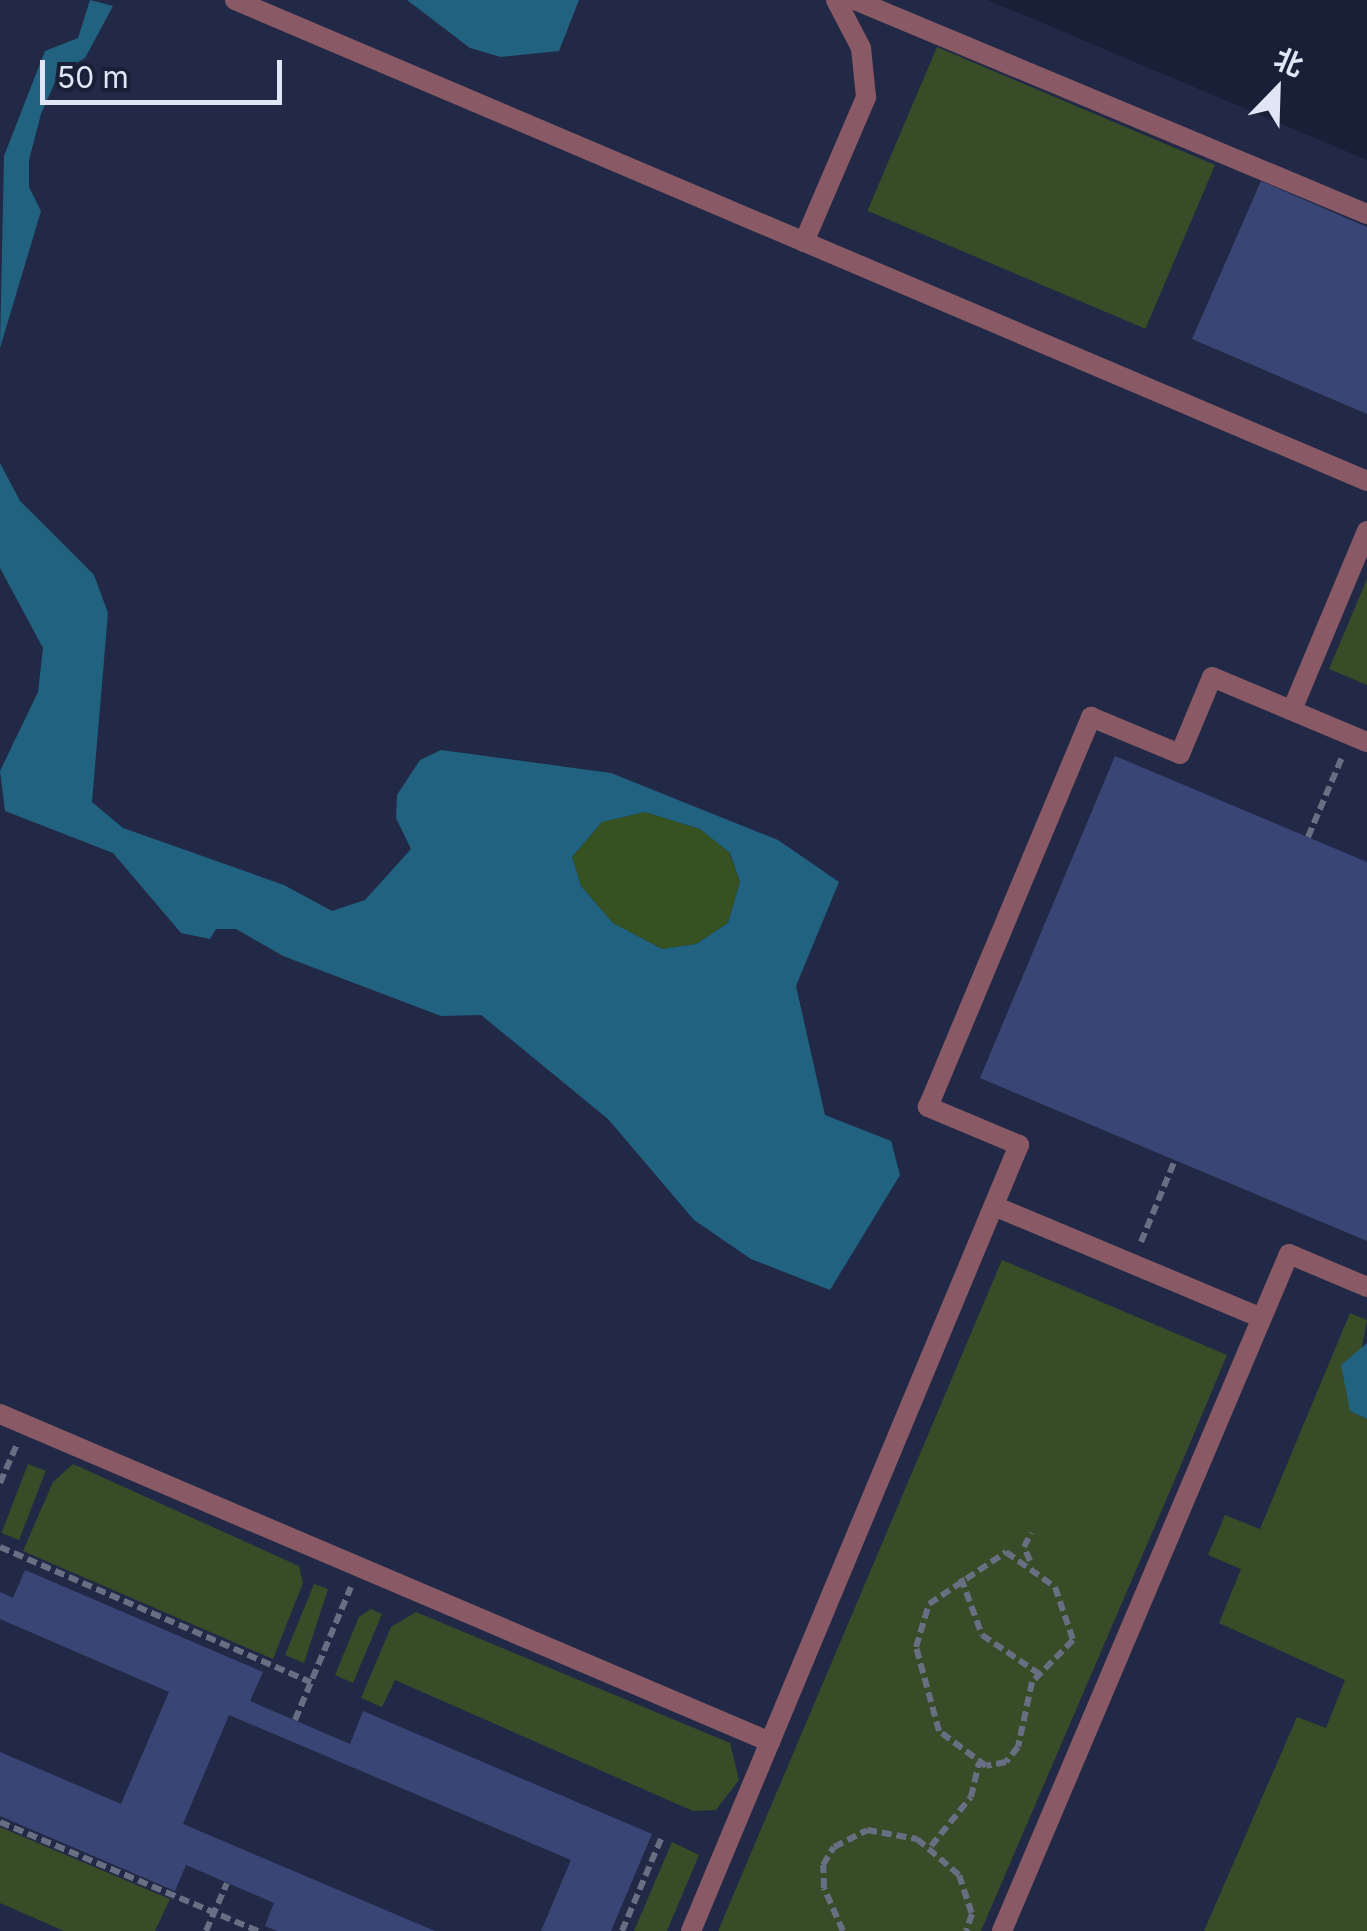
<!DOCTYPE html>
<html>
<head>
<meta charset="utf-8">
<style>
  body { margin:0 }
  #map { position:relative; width:1367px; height:1931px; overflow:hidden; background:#191f36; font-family:Inter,"Noto Sans SC",sans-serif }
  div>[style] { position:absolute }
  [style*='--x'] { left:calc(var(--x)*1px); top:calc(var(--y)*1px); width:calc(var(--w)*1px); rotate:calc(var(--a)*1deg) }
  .built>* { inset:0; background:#222946 }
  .green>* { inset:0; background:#374c27; transform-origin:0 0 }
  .forest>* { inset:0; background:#365221 }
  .water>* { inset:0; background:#216280 }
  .building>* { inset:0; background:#394574 }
  .path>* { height:6px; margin-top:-3px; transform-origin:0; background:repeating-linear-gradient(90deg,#696f83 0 10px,transparent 0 15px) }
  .service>* { height:20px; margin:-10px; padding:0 10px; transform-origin:10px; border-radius:10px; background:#895a65 }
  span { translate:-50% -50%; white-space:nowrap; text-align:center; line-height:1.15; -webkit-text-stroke:8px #191f36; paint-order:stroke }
  .north { position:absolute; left:1227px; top:40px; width:100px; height:100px; -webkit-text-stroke:8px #191f36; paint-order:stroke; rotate:23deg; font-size:28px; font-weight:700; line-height:40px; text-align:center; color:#e1e6f6 }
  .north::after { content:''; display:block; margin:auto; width:35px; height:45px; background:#e1e6f6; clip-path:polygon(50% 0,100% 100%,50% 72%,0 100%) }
  .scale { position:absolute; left:40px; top:60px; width:242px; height:45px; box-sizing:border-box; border:5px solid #e1e6f6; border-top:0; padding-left:12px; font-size:30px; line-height:35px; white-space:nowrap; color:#e1e6f6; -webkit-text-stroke:8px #191f36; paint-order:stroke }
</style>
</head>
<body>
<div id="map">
  <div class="built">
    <div style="clip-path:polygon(0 0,988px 0,1367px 160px,1367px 1931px,0 1931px)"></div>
  </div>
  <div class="green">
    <div style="left:937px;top:47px;width:302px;height:178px;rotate:23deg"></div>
    <div style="clip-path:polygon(1367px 579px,1367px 685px,1329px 669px)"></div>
    <div style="clip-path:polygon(1002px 1260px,1227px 1355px,1170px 1491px,981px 1931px,718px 1931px)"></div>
    <div style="clip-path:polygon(1350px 1313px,1367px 1320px,1350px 1411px,1367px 1419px,1367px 1931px,1204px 1931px,1297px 1717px,1326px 1728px,1345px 1680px,1219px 1623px,1241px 1569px,1208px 1555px,1225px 1515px,1260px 1529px)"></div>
    <div style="left:28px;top:1464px;width:19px;height:74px;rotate:21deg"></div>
    <div style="clip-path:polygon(73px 1464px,299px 1566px,303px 1583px,273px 1659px,23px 1551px,53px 1482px)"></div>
    <div style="clip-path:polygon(314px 1584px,328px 1589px,304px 1663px,285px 1655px)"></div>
    <div style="clip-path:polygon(371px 1609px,382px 1614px,353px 1683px,335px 1675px,359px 1617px)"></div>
    <div style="clip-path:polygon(416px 1612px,730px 1743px,739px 1780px,716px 1810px,693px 1811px,395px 1680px,382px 1707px,361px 1698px,391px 1627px)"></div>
    <div style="clip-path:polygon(0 1827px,170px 1899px,155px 1931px,64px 1931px,0 1903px)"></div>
    <div style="clip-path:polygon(672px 1842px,699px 1855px,667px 1931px,634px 1931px)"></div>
  </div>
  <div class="forest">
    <div style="clip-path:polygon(645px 812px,700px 829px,729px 852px,740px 882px,728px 923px,696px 944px,662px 949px,613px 923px,581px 886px,572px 857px,602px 822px)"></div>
  </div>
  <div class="water">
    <div style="clip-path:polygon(90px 0,113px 6px,85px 58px,59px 73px,41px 114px,29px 160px,29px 187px,41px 211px,0 348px,4px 156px,45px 51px,78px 38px)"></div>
    <div style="clip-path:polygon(407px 0,579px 0,559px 51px,501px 57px,470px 48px)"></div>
    <div style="clip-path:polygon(evenodd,0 463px,20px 501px,94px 575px,108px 613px,92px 802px,123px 828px,284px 885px,332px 911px,365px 900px,411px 849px,396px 818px,397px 795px,420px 760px,441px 750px,611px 773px,778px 840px,839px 882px,796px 986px,825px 1115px,891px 1141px,900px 1175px,830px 1290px,751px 1259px,694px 1220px,608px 1119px,481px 1015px,441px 1016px,283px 956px,236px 929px,216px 929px,210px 939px,181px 933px,113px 853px,5px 811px,0 771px,38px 692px,43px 648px,0 568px,0 463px,645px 812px,700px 829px,730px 853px,740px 882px,728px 923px,696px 944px,662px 949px,613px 923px,581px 886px,572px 857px,602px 822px,645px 812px)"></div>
    <div style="clip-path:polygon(1367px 1343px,1367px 1419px,1350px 1411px,1341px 1365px)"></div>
  </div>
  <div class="building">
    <div style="clip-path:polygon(1261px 181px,1367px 227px,1367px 414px,1192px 339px)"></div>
    <div style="clip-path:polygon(1115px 756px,1367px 862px,1367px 1241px,980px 1078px)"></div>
    <div style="clip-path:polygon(25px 1570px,263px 1672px,250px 1701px,350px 1744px,363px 1711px,652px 1834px,611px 1931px,541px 1931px,571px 1860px,229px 1715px,183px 1824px,435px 1931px,277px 1931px,265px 1926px,274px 1903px,186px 1865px,175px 1891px,0 1816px,0 1752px,121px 1804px,169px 1692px,0 1619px,0 1592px,13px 1598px)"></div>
  </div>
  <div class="path">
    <div style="--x:1308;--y:837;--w:89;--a:-66.9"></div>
    <div style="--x:1141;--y:1242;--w:89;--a:-67.5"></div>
    <div style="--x:0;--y:1483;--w:43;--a:-66.4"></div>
    <div style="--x:0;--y:1547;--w:339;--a:23.5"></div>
    <div style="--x:1006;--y:1552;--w:60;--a:35.5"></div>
    <div style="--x:1055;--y:1587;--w:56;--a:71.2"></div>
    <div style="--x:1073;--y:1640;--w:59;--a:134.3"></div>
    <div style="--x:1032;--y:1682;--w:66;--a:102.2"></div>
    <div style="--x:1018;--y:1747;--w:19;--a:129"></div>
    <div style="--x:1006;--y:1762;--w:20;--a:169"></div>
    <div style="--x:986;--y:1766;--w:59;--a:-143.3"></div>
    <div style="--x:939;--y:1731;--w:87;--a:-105.3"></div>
    <div style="--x:916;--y:1647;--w:45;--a:-73.2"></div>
    <div style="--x:929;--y:1604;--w:93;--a:-34"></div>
    <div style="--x:1030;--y:1561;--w:15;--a:-113"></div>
    <div style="--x:1024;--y:1547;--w:16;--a:-63"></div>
    <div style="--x:961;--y:1578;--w:61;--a:69.8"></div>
    <div style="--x:982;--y:1635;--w:68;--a:34.2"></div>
    <div style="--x:295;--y:1720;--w:144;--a:-67.2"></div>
    <div style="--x:0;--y:1822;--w:280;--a:22.9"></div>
    <div style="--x:931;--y:1846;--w:63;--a:-50.8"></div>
    <div style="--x:971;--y:1797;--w:35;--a:-77"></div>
    <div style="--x:206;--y:1931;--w:52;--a:-66.4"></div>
    <div style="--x:622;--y:1931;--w:100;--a:-67"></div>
    <div style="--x:843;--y:1931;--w:47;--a:-113.8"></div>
    <div style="--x:824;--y:1888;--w:23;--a:-92"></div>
    <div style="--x:823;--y:1865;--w:21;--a:-59"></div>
    <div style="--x:834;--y:1847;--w:37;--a:-27"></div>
    <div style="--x:867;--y:1830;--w:51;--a:10.2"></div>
    <div style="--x:917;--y:1839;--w:55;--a:40.6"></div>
    <div style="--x:959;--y:1875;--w:41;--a:71.6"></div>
    <div style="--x:972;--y:1914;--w:18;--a:109"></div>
  </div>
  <div class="service">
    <div style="--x:235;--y:0;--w:1230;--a:23.02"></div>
    <div style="--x:855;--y:0;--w:555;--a:22.68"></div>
    <div style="--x:804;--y:242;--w:158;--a:-66.8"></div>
    <div style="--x:866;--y:97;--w:49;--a:-95.8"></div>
    <div style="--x:861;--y:48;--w:54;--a:-117.5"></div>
    <div style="--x:1292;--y:710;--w:194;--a:-67.3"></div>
    <div style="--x:994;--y:1206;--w:290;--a:22.7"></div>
    <div style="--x:0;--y:1414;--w:837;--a:23.07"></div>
    <div style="--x:691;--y:1931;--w:852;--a:-67.35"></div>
    <div style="--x:1019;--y:1145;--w:99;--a:-157.3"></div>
    <div style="--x:928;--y:1107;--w:423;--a:-67.3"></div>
    <div style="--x:1091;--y:717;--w:96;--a:22.6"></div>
    <div style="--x:1180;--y:754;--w:83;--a:-67.4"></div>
    <div style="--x:1212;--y:677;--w:168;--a:22.8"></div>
    <div style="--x:1002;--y:1931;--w:735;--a:-67.03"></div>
    <div style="--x:1289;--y:1254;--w:85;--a:22.9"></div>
  </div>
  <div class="north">北</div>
  <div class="scale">50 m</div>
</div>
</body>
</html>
